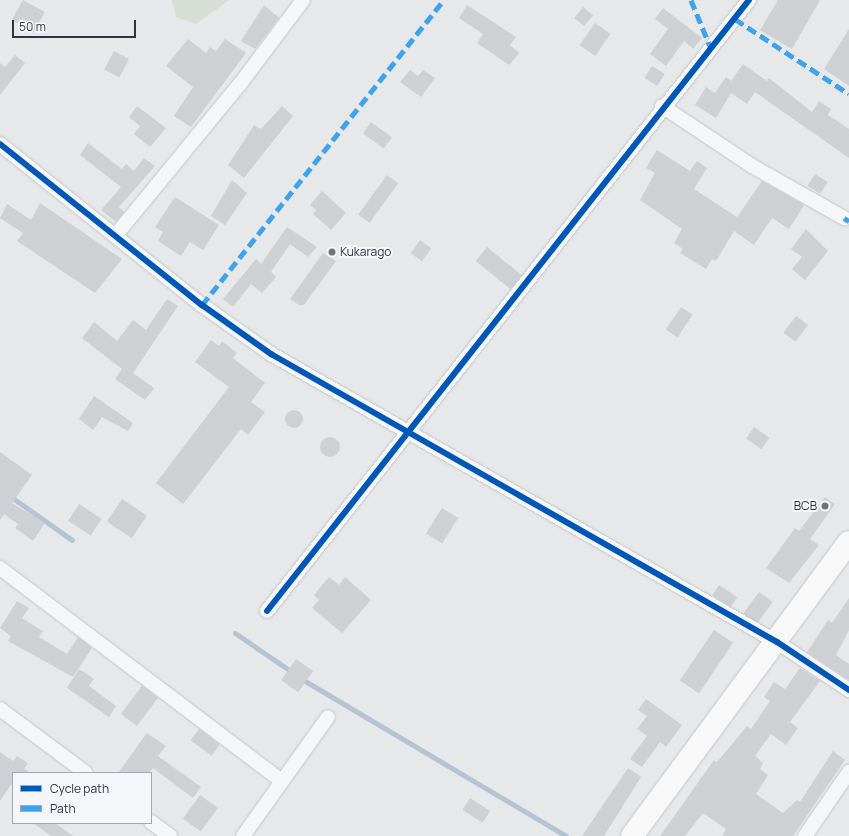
<!DOCTYPE html>
<html>
<head>
<meta charset="utf-8">
<style>
  body { margin:0 }
  #map { position:relative; width:849px; height:836px; overflow:hidden; background:#e6e8ea; font-family:Manrope,sans-serif }
  div>[style] { position:absolute }
  [style*='--x'] { left:calc(var(--x)*1px); top:calc(var(--y)*1px); width:calc(var(--w)*1px); rotate:calc(var(--a)*1deg) }
  .green>* { inset:0; background:#d6ded6 }
  .stream>* { height:5px; margin:-2.5px; padding:0 2.5px; transform-origin:2.5px; border-radius:2.5px; background:#b4c4d5 }
  .building>* { inset:0; background:#ced0d3; transform-origin:0 0 }
  .round { border-radius:50% }
  .roads { filter:drop-shadow(0 0 1px #c4c6c8) drop-shadow(0 0 1px #c4c6c8) }
  .minor>* { height:14px; margin:-7px; padding:0 7px; transform-origin:7px; border-radius:7px; background:#f5f6f7 }
  .primary>* { height:22px; margin:-11px; padding:0 11px; transform-origin:11px; border-radius:11px; background:#f8f8f8 }
  .quiet>* { height:5px; margin-top:-2.5px; transform-origin:0; background:repeating-linear-gradient(90deg,#3ea3ec 0 10px,transparent 0 15px) }
  .cycleway>* { height:6px; margin:-3px; padding:0 3px; transform-origin:3px; border-radius:3px; background:#0057b8 }
  .dots>* { width:11px; height:11px; translate:-50% -50%; box-sizing:border-box; border:2px solid #f4f6f9; border-radius:50% }
  span { translate:-50% -50%; white-space:nowrap; text-align:center; line-height:1.15; -webkit-text-stroke:4px #f4f6f9; paint-order:stroke }
  .poi-label { font-size:12px; color:#2b3445 }
  .left { translate:0 -50%; text-align:left }
  .right { translate:-100% -50%; text-align:right }
  .legend { position:absolute; left:12px; top:772px; width:140px; height:52px; box-sizing:border-box; background:#f4f6f9; border:1px solid #a4a8b1; margin:0; padding:5px 7px; list-style:none; font-size:12px; color:#2b3445 }
  .legend li { display:flex; align-items:center; gap:8px; height:20px }
  .legend b { width:20px; border:1px solid #a4a8b1 }
  .scale { position:absolute; left:12px; top:20px; width:124px; height:18px; box-sizing:border-box; border:2px solid #2b3445; border-top:0; padding-left:5px; font-size:12px; line-height:14px; white-space:nowrap; color:#2b3445; -webkit-text-stroke:3px #f4f6f9; paint-order:stroke }
</style>
</head>
<body>
<div id="map">
  <div class="green">
    <div style="clip-path:polygon(172px 0,229px 0,196px 24px,176px 17px)"></div>
  </div>
  <div class="stream">
    <div style="--x:0;--y:489;--w:88;--a:35.3"></div>
    <div style="--x:235;--y:633;--w:69;--a:34.4"></div>
    <div style="--x:300;--y:678;--w:309;--a:30.7"></div>
  </div>
  <div class="building">
    <div style="left:23px;top:0;width:25px;height:23px;rotate:29deg"></div>
    <div style="clip-path:polygon(778px 0,820px 0,792px 49px,760px 30px)"></div>
    <div style="clip-path:polygon(264px 5px,279px 18px,255px 49px,241px 41px)"></div>
    <div style="clip-path:polygon(467px 5px,516px 37px,510px 45px,519px 53px,509px 65px,477px 43px,483px 34px,459px 18px)"></div>
    <div style="left:583px;top:7px;width:13px;height:14px;rotate:39deg"></div>
    <div style="clip-path:polygon(663px 8px,702px 38px,693px 49px,684px 41px,666px 66px,650px 54px,668px 29px,655px 19px)"></div>
    <div style="left:595px;top:23px;width:19px;height:27px;rotate:35deg"></div>
    <div style="clip-path:polygon(849px 29px,849px 86px,824px 69px)"></div>
    <div style="clip-path:polygon(188px 39px,206px 53px,210px 47px,216px 51px,225px 39px,246px 53px,191px 127px,174px 116px,193px 87px,166px 66px)"></div>
    <div style="left:114px;top:51px;width:17px;height:21px;rotate:28deg"></div>
    <div style="clip-path:polygon(15px 55px,25px 63px,0 95px,0 63px,5px 67px)"></div>
    <div style="clip-path:polygon(743px 64px,767px 81px,769px 78px,812px 112px,819px 101px,831px 109px,828px 115px,849px 129px,849px 158px,755px 92px,747px 104px,731px 93px,716px 118px,695px 105px,706px 87px,715px 93px,726px 77px,731px 81px)"></div>
    <div style="left:652px;top:66px;width:15px;height:14px;rotate:32deg"></div>
    <div style="clip-path:polygon(410px 70px,418px 76px,423px 70px,435px 78px,421px 97px,400px 82px)"></div>
    <div style="clip-path:polygon(137px 106px,166px 128px,150px 147px,134px 134px,140px 126px,129px 117px)"></div>
    <div style="clip-path:polygon(282px 106px,293px 116px,244px 178px,228px 165px,254px 125px,261px 129px)"></div>
    <div style="left:371px;top:122px;width:26px;height:14px;rotate:36deg"></div>
    <div style="clip-path:polygon(88px 143px,122px 169px,126px 164px,134px 171px,144px 158px,155px 166px,119px 207px,124px 212px,116px 222px,101px 210px,121px 187px,80px 155px)"></div>
    <div style="clip-path:polygon(657px 150px,690px 171px,697px 161px,707px 168px,694px 189px,737px 217px,762px 181px,804px 205px,789px 229px,772px 218px,754px 245px,734px 231px,716px 261px,712px 259px,706px 269px,680px 253px,683px 249px,674px 243px,682px 229px,640px 200px,655px 173px,646px 168px)"></div>
    <div style="left:815px;top:174px;width:15px;height:14px;rotate:32deg"></div>
    <div style="left:387px;top:175px;width:14px;height:49px;rotate:36deg"></div>
    <div style="clip-path:polygon(232px 180px,247px 193px,225px 225px,211px 216px)"></div>
    <div style="clip-path:polygon(322px 191px,346px 213px,331px 230px,313px 214px,316px 210px,310px 205px)"></div>
    <div style="clip-path:polygon(175px 197px,219px 225px,203px 250px,190px 242px,181px 256px,158px 241px,163px 232px,155px 227px)"></div>
    <div style="clip-path:polygon(40px 203px,122px 259px,95px 293px,17px 241px,23px 233px,0 218px,7px 204px,31px 220px)"></div>
    <div style="clip-path:polygon(287px 227px,317px 247px,308px 257px,290px 244px,271px 272px,276px 277px,262px 293px,251px 284px,233px 307px,223px 299px,256px 259px,261px 264px)"></div>
    <div style="clip-path:polygon(806px 229px,828px 251px,805px 280px,792px 269px,802px 257px,791px 249px)"></div>
    <div style="left:420px;top:240px;width:14px;height:16px;rotate:36deg"></div>
    <div style="left:487px;top:247px;width:45px;height:18px;rotate:39deg"></div>
    <div style="clip-path:polygon(323px 253px,336px 261px,304px 305px,299px 305px,290px 299px)"></div>
    <div style="clip-path:polygon(167px 299px,178px 306px,133px 373px,154px 388px,145px 400px,115px 379px,122px 369px,82px 338px,94px 322px,117px 341px,133px 320px,146px 330px)"></div>
    <div style="left:681px;top:307px;width:14px;height:27px;rotate:34deg"></div>
    <div style="left:796px;top:316px;width:15px;height:21px;rotate:37deg"></div>
    <div style="clip-path:polygon(211px 340px,219px 346px,222px 341px,237px 353px,233px 358px,265px 383px,251px 402px,265px 412px,248px 435px,241px 429px,183px 504px,156px 483px,229px 387px,195px 362px)"></div>
    <div style="clip-path:polygon(94px 396px,133px 423px,128px 431px,102px 417px,93px 430px,79px 419px)"></div>
    <div class="round" style="left:285px;top:410px;width:18px;height:18px"></div>
    <div style="left:754px;top:427px;width:19px;height:14px;rotate:35deg"></div>
    <div class="round" style="left:320px;top:437px;width:20px;height:20px"></div>
    <div style="clip-path:polygon(0 452px,32px 475px,12px 503px,45px 523px,33px 541px,15px 528px,18px 524px,4px 514px,0 520px)"></div>
    <div style="clip-path:polygon(825px 497px,835px 504px,810px 539px,819px 545px,789px 583px,766px 568px,795px 528px,799px 531px)"></div>
    <div style="left:122px;top:499px;width:30px;height:27px;rotate:34deg"></div>
    <div style="left:79px;top:504px;width:27px;height:20px;rotate:33deg"></div>
    <div style="left:442px;top:508px;width:19px;height:30px;rotate:32deg"></div>
    <div style="clip-path:polygon(329px 577px,339px 585px,345px 577px,371px 600px,342px 633px,312px 608px,319px 600px,314px 595px)"></div>
    <div style="left:719px;top:585px;width:22px;height:12px;rotate:34deg"></div>
    <div style="left:759px;top:592px;width:17px;height:27px;rotate:36deg"></div>
    <div style="clip-path:polygon(849px 598px,849px 630px,836px 655px,849px 664px,849px 680px,807px 652px,828px 620px,832px 623px)"></div>
    <div style="clip-path:polygon(17px 601px,29px 608px,22px 618px,43px 631px,39px 637px,67px 654px,78px 637px,92px 648px,73px 677px,8px 641px,11px 636px,0 628px)"></div>
    <div style="left:714px;top:630px;width:23px;height:61px;rotate:34deg"></div>
    <div style="left:296px;top:659px;width:21px;height:26px;rotate:35deg"></div>
    <div style="clip-path:polygon(800px 668px,820px 681px,790px 722px,798px 728px,786px 745px,771px 734px,755px 756px,763px 763px,760px 769px,768px 775px,756px 794px,783px 813px,797px 800px,800px 802px,833px 751px,845px 760px,793px 836px,722px 836px,726px 829px,703px 813px,685px 836px,660px 836px,714px 760px,717px 762px,747px 726px,751px 729px,770px 701px,764px 697px,774px 682px,785px 689px)"></div>
    <div style="clip-path:polygon(79px 669px,94px 679px,89px 686px,116px 706px,109px 717px,67px 688px)"></div>
    <div style="left:142px;top:686px;width:20px;height:35px;rotate:37deg"></div>
    <div style="clip-path:polygon(646px 699px,682px 725px,666px 747px,660px 742px,642px 767px,630px 759px,647px 736px,637px 729px,647px 716px,638px 710px)"></div>
    <div style="left:199px;top:729px;width:26px;height:14px;rotate:37deg"></div>
    <div style="clip-path:polygon(147px 733px,166px 746px,158px 756px,201px 787px,193px 798px,153px 768px,149px 773px,118px 773px)"></div>
    <div style="clip-path:polygon(0 752px,13px 761px,17px 756px,28px 763px,24px 769px,31px 773px,13px 773px,13px 782px,0 801px)"></div>
    <div style="clip-path:polygon(628px 768px,641px 777px,604px 836px,582px 836px)"></div>
    <div style="left:200px;top:795px;width:22px;height:29px;rotate:36deg"></div>
    <div style="left:470px;top:798px;width:24px;height:14px;rotate:33deg"></div>
    <div style="clip-path:polygon(33px 823px,55px 823px,73px 836px,51px 836px)"></div>
  </div>
  <div class="roads">
    <div class="minor">
      <div style="--x:662;--y:106;--w:108;--a:33.7"></div>
      <div style="--x:752;--y:166;--w:106;--a:29.5"></div>
      <div style="--x:0;--y:144;--w:258;--a:38.6"></div>
      <div style="--x:202;--y:305;--w:85;--a:35.4"></div>
      <div style="--x:271;--y:354;--w:582;--a:29.65"></div>
      <div style="--x:777;--y:642;--w:87;--a:33.7"></div>
      <div style="--x:115;--y:236;--w:197;--a:-50.6"></div>
      <div style="--x:240;--y:84;--w:105;--a:-53.1"></div>
      <div style="--x:0;--y:568;--w:353;--a:37.1"></div>
      <div style="--x:267;--y:611;--w:778;--a:-51.73"></div>
      <div style="--x:0;--y:709;--w:107;--a:36.7"></div>
      <div style="--x:151;--y:822;--w:24;--a:36"></div>
      <div style="--x:243;--y:836;--w:146;--a:-54.5"></div>
      <div style="--x:805;--y:836;--w:78;--a:-55.5"></div>
    </div>
    <div class="primary">
      <div style="--x:632;--y:836;--w:365;--a:-53.6"></div>
    </div>
  </div>
  <div class="quiet">
    <div style="--x:691;--y:0;--w:50;--a:67.6"></div>
    <div style="--x:735;--y:19;--w:136;--a:33.3"></div>
    <div style="--x:844;--y:218;--w:6;--a:31"></div>
    <div style="--x:202;--y:305;--w:389;--a:-51.6"></div>
  </div>
  <div class="cycleway">
    <div style="--x:0;--y:144;--w:258;--a:38.6"></div>
    <div style="--x:202;--y:305;--w:85;--a:35.4"></div>
    <div style="--x:271;--y:354;--w:582;--a:29.65"></div>
    <div style="--x:777;--y:642;--w:87;--a:33.7"></div>
    <div style="--x:267;--y:611;--w:778;--a:-51.73"></div>
  </div>
  <div class="dots">
    <div style="left:332px;top:252px;background:#6c737f"></div>
    <div style="left:825px;top:506px;background:#6c737f"></div>
  </div>
  <div class="poi-label">
    <span class="left" style="left:340px;top:252px">Kukarago</span>
    <span class="right" style="left:817px;top:506px">BCB</span>
  </div>
  <ul class="legend">
  <li><b style="height:5px;background:#0057b8"></b>Cycle path</li>
  <li><b style="height:5px;background:#3ea3ec"></b>Path</li>
  </ul>
  <div class="scale">50 m</div>
</div>
</body>
</html>
